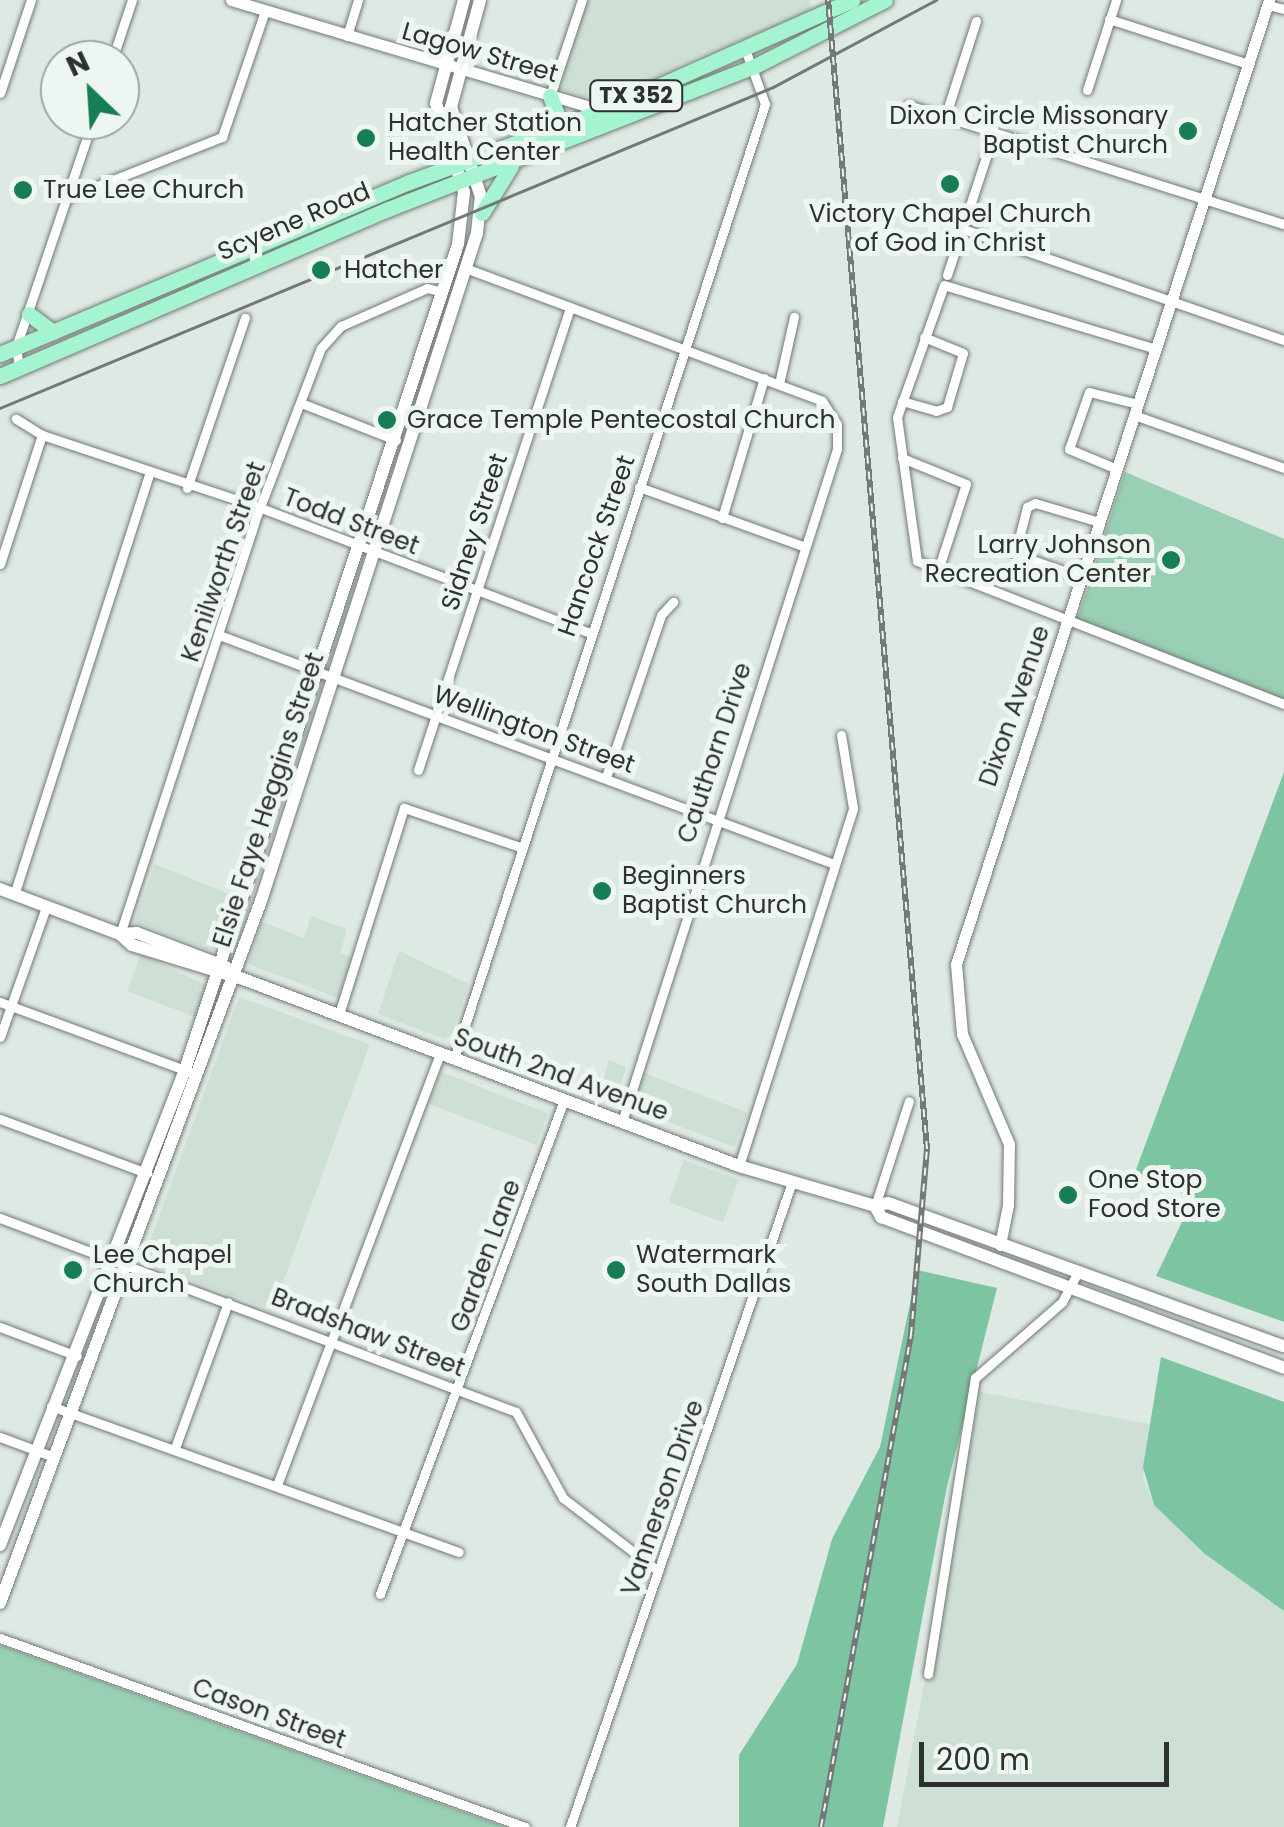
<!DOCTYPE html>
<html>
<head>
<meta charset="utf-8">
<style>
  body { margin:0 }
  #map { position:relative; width:1284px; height:1827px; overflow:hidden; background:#dfe9e4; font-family:Poppins,sans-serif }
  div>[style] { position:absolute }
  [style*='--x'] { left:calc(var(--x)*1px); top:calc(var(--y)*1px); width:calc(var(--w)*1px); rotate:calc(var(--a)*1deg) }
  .built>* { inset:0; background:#cedfd6; transform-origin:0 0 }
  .green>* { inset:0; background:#99cfb4 }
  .forest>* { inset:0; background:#7dc5a2 }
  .roads { filter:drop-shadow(0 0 2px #717974) drop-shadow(0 0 2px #717974) }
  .minor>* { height:9px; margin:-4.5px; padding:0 4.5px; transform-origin:4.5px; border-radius:4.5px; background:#fff }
  .tertiary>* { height:11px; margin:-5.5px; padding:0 5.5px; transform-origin:5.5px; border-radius:5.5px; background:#fff }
  .secondary>* { height:12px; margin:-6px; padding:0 6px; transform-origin:6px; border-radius:6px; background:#fff }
  .primary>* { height:15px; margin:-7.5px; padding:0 7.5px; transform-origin:7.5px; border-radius:7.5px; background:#a4f3d1 }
  .tram>* { height:2.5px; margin:-1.25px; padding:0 1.25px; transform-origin:1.25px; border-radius:1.25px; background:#727976 }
  .rail>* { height:6px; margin-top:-3px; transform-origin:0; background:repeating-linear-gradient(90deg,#edf6f1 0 8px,#727976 0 16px); box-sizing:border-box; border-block:2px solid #727976 }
  .dots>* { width:28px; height:28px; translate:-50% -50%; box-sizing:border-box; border:5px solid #edf6f1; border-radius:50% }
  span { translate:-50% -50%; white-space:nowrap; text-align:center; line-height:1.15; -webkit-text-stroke:10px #edf6f1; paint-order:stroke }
  .shield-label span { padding:2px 8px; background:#edf6f1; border:2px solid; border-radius:8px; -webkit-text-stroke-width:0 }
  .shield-label { font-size:22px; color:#2d312f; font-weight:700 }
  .street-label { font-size:25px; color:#2d312f }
  .poi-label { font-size:25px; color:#2d312f }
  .right { translate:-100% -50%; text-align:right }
  .left { translate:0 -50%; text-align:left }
  .north { position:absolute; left:40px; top:40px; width:100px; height:100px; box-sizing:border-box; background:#edf6f1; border:2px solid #a0a7a3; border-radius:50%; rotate:335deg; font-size:28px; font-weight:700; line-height:40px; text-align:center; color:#2d312f }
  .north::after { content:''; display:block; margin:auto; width:35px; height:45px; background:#177d57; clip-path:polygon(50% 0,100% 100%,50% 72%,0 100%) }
  .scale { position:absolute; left:919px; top:1742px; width:250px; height:45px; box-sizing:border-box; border:5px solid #2d312f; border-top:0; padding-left:12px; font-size:30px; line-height:35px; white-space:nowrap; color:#2d312f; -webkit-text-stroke:8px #edf6f1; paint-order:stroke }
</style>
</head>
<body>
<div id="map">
  <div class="built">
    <div style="clip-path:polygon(588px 0,810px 0,811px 10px,598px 101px,559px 89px)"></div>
    <div style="clip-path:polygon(155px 864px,235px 896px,218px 948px,211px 951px,134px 922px)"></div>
    <div style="clip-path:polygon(311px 916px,347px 929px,340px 953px,351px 957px,338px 998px,248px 964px,262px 922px,304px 938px)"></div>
    <div style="clip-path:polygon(399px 951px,469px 984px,452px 1035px,444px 1039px,378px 1014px)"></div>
    <div style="clip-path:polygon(141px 954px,207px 986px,195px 1017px,127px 991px)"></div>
    <div style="left:239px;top:997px;width:139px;height:283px;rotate:20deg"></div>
    <div style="clip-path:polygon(609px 1060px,626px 1067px,615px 1100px,598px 1097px)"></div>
    <div style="left:441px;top:1072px;width:115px;height:34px;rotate:21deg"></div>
    <div style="left:644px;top:1073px;width:111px;height:37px;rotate:21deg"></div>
    <div style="left:684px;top:1160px;width:58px;height:45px;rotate:20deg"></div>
    <div style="clip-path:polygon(980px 1392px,1149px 1424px,1143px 1479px,1154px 1505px,1205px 1554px,1284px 1611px,1284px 1827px,897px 1827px)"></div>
  </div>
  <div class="green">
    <div style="clip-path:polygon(1125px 472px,1284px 539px,1284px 702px,1077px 620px)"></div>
    <div style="clip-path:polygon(0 1645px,505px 1827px,0 1827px)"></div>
  </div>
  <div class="forest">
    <div style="clip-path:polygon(1284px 772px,1284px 1322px,1156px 1276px,1194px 1197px,1134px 1175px)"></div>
    <div style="clip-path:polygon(917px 1270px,997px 1288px,947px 1486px,883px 1827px,739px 1827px,739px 1755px,797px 1664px,832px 1539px,880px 1447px)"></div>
    <div style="clip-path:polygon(1161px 1357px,1284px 1402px,1284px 1611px,1205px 1554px,1154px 1505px,1143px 1467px)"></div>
  </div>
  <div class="roads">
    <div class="minor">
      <div style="--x:1268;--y:5;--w:16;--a:14"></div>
      <div style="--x:1109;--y:19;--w:146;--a:17.9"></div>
      <div style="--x:347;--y:36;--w:38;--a:-73"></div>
      <div style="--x:112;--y:60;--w:63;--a:-71.6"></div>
      <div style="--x:1087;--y:90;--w:95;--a:-72.1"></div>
      <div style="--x:0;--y:93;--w:98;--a:-71.6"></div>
      <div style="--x:550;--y:96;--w:101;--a:-71.6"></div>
      <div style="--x:908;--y:105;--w:394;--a:17.6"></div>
      <div style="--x:945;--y:117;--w:101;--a:-72.1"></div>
      <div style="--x:67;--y:198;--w:167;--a:-21.5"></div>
      <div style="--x:222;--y:137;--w:133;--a:-71.2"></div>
      <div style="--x:963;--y:229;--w:340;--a:19.1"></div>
      <div style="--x:465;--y:268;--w:381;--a:20.4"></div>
      <div style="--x:822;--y:401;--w:27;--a:57"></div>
      <div style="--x:837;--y:424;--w:25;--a:90"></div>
      <div style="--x:837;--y:449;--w:707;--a:107.72"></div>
      <div style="--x:947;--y:275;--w:150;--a:-71.7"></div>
      <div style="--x:1156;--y:349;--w:221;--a:-163.2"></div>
      <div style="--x:944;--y:285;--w:140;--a:109.6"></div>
      <div style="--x:897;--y:417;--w:145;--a:82.1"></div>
      <div style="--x:917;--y:561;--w:394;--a:21.3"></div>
      <div style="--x:19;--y:368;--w:21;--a:-98"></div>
      <div style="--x:16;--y:347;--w:240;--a:-71.3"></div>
      <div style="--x:779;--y:384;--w:69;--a:-77.4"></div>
      <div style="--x:902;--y:401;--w:35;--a:16"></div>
      <div style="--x:936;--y:411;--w:12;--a:-20"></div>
      <div style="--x:947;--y:407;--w:56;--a:-73.5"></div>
      <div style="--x:963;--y:353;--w:42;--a:-157.7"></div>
      <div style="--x:301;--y:403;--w:102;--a:21.3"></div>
      <div style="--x:1134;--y:415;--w:159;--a:19.5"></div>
      <div style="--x:42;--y:435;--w:231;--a:18.4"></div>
      <div style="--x:261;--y:508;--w:350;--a:20.8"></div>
      <div style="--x:902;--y:458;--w:69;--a:22.1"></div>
      <div style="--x:966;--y:484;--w:94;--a:108"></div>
      <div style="--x:1117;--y:469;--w:52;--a:-157.4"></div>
      <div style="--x:1069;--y:449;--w:60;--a:-70.7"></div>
      <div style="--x:1089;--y:392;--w:50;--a:13.8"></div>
      <div style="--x:639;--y:487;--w:174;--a:19.8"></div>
      <div style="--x:187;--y:488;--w:180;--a:-71.2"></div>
      <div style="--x:722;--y:518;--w:146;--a:-73.3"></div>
      <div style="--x:0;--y:564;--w:136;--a:-72"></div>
      <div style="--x:42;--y:435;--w:31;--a:-148"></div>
      <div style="--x:1081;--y:577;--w:70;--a:-160.8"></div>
      <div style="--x:1015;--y:554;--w:49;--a:-75.7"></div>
      <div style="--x:1027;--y:507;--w:9;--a:-27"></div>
      <div style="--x:1035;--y:503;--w:67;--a:16.5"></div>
      <div style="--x:219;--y:635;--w:656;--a:20.42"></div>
      <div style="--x:418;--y:770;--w:487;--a:-71.8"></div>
      <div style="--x:606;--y:777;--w:171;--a:-71.2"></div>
      <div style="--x:661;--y:615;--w:18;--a:-47"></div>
      <div style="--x:14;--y:895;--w:442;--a:-72.2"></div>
      <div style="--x:120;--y:934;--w:432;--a:-71.9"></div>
      <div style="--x:254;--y:523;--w:187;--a:-69.1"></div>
      <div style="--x:321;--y:348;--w:30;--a:-48"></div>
      <div style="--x:341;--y:326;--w:94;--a:-23.8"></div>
      <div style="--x:427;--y:288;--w:16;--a:14"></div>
      <div style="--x:0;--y:1002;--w:202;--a:20.2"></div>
      <div style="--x:339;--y:1014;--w:216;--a:-72.5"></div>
      <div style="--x:404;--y:808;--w:122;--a:18.6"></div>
      <div style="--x:0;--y:1037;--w:138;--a:-70.5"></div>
      <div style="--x:454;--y:1059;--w:1004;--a:-71.96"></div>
      <div style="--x:765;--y:104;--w:59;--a:-110"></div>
      <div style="--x:0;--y:1119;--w:157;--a:20.2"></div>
      <div style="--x:739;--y:1166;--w:376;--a:-72.3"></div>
      <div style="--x:853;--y:808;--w:74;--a:-99.3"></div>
      <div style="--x:875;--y:1206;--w:110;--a:-72.1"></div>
      <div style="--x:0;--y:1218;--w:551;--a:20.6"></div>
      <div style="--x:516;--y:1412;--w:98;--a:61.3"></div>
      <div style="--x:563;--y:1498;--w:120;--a:37.5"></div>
      <div style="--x:0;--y:1327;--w:82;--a:20.6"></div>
      <div style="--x:51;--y:1406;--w:433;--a:19.7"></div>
      <div style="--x:0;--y:1437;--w:54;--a:20.4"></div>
      <div style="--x:175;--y:1448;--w:155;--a:-70"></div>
      <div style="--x:277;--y:1485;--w:461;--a:-69.3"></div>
      <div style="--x:380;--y:1594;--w:527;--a:-69.57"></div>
      <div style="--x:0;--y:1638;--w:558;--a:19.8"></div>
      <div style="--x:928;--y:1674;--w:300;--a:-81"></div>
      <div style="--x:975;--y:1378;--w:116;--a:-41.1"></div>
      <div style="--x:1062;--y:1302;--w:34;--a:-62"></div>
      <div style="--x:570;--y:1827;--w:682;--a:-71.01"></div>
    </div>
    <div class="tertiary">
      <div style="--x:231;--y:0;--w:386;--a:16.6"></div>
      <div style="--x:1000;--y:1245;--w:41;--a:-78.7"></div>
      <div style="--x:1008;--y:1205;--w:61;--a:-89.1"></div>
      <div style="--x:1009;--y:1144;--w:120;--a:-113.1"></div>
      <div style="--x:962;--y:1034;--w:70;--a:-94.9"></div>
      <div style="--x:956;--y:964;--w:1014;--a:-72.01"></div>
    </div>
    <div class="secondary">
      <div style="--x:0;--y:889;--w:128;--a:20.6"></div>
      <div style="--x:120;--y:934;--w:16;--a:43"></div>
      <div style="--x:132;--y:945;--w:116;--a:17"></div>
      <div style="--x:243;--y:979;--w:530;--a:20.66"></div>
      <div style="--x:739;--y:1166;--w:142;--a:16.4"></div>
      <div style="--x:875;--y:1206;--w:13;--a:-13"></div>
      <div style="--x:888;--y:1203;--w:421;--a:19.9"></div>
      <div style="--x:120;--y:934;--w:17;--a:-3"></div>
      <div style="--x:137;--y:933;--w:95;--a:20.9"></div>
      <div style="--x:875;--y:1206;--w:13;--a:61"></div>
      <div style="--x:881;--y:1217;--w:430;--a:20.5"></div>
      <div style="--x:0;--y:1545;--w:510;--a:-68.72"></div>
      <div style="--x:185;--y:1070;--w:870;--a:-71.71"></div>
      <div style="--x:458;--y:244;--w:52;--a:-83.4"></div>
      <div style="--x:464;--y:192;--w:93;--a:-107.5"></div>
      <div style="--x:436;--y:103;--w:107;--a:-74.8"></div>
      <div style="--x:0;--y:1603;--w:749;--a:-69.61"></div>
      <div style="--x:261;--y:901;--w:702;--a:-72.08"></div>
      <div style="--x:477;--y:233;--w:36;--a:-84"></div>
      <div style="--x:481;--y:197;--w:95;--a:-108.4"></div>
      <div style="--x:451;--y:107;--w:111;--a:-74.8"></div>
    </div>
    <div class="primary">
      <div style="--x:550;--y:96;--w:26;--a:69"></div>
      <div style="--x:559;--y:120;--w:12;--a:125"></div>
      <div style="--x:482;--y:213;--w:55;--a:-58.3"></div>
      <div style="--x:29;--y:314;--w:30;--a:37"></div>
      <div style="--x:0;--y:354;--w:444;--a:-22.8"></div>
      <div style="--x:409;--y:182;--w:206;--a:-20.2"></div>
      <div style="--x:602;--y:111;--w:274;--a:-23.9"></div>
      <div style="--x:0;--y:376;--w:422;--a:-23.3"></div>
      <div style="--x:388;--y:209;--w:392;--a:-21.3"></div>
      <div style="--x:753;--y:67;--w:148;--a:-26.9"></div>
    </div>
  </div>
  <div class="tram">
    <div style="--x:0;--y:408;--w:837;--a:-22.55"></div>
    <div style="--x:773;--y:87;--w:185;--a:-28.1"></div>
  </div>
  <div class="rail">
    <div style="--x:821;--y:1827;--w:500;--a:-79.63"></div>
    <div style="--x:911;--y:1335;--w:187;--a:-85.1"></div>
    <div style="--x:927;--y:1149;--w:1153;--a:-94.92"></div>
  </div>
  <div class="dots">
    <div style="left:1188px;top:131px;background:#177d57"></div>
    <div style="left:366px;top:138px;background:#177d57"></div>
    <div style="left:950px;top:184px;background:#177d57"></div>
    <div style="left:23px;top:190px;background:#177d57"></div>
    <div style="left:321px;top:270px;background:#177d57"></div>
    <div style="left:387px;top:420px;background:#177d57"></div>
    <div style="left:1171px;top:560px;background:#177d57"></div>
    <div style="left:602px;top:891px;background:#177d57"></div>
    <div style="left:1068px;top:1195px;background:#177d57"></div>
    <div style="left:73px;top:1270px;background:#177d57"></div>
    <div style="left:616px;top:1270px;background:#177d57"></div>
  </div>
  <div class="shield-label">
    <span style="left:636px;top:96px">TX 352</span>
  </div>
  <div class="street-label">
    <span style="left:480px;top:53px;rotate:16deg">Lagow Street</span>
    <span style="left:294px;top:222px;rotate:-23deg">Scyene Road</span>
    <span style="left:351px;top:522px;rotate:21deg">Todd Street</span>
    <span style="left:475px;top:532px;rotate:-72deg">Sidney Street</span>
    <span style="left:597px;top:546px;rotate:-71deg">Hancock Street</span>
    <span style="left:224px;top:562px;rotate:-71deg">Kenilworth Street</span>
    <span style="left:1015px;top:706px;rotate:-71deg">Dixon Avenue</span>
    <span style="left:534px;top:730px;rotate:20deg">Wellington Street</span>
    <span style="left:715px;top:753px;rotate:-72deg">Cauthorn Drive</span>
    <span style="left:269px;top:800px;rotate:-72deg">Elsie Faye Heggins Street</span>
    <span style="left:561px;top:1075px;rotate:20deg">South 2nd Avenue</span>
    <span style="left:486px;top:1256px;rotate:-70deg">Garden Lane</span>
    <span style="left:368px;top:1333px;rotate:21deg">Bradshaw Street</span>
    <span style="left:663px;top:1498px;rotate:-71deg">Vannerson Drive</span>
    <span style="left:269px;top:1714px;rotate:20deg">Cason Street</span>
  </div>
  <div class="poi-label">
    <span class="right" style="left:1168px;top:131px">Dixon Circle Missonary<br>Baptist Church</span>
    <span class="left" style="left:388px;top:138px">Hatcher Station<br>Health Center</span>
    <span class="left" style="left:43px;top:190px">True Lee Church</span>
    <span style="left:950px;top:229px">Victory Chapel Church<br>of God in Christ</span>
    <span class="left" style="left:344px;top:270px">Hatcher</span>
    <span class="left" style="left:407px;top:420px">Grace Temple Pentecostal Church</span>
    <span class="right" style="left:1151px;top:560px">Larry Johnson<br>Recreation Center</span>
    <span class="left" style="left:622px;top:891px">Beginners<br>Baptist Church</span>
    <span class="left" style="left:1088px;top:1195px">One Stop<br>Food Store</span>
    <span class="left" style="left:93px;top:1270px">Lee Chapel<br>Church</span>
    <span class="left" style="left:636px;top:1270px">Watermark<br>South Dallas</span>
  </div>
  <div class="north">N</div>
  <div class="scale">200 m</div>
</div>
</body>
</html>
